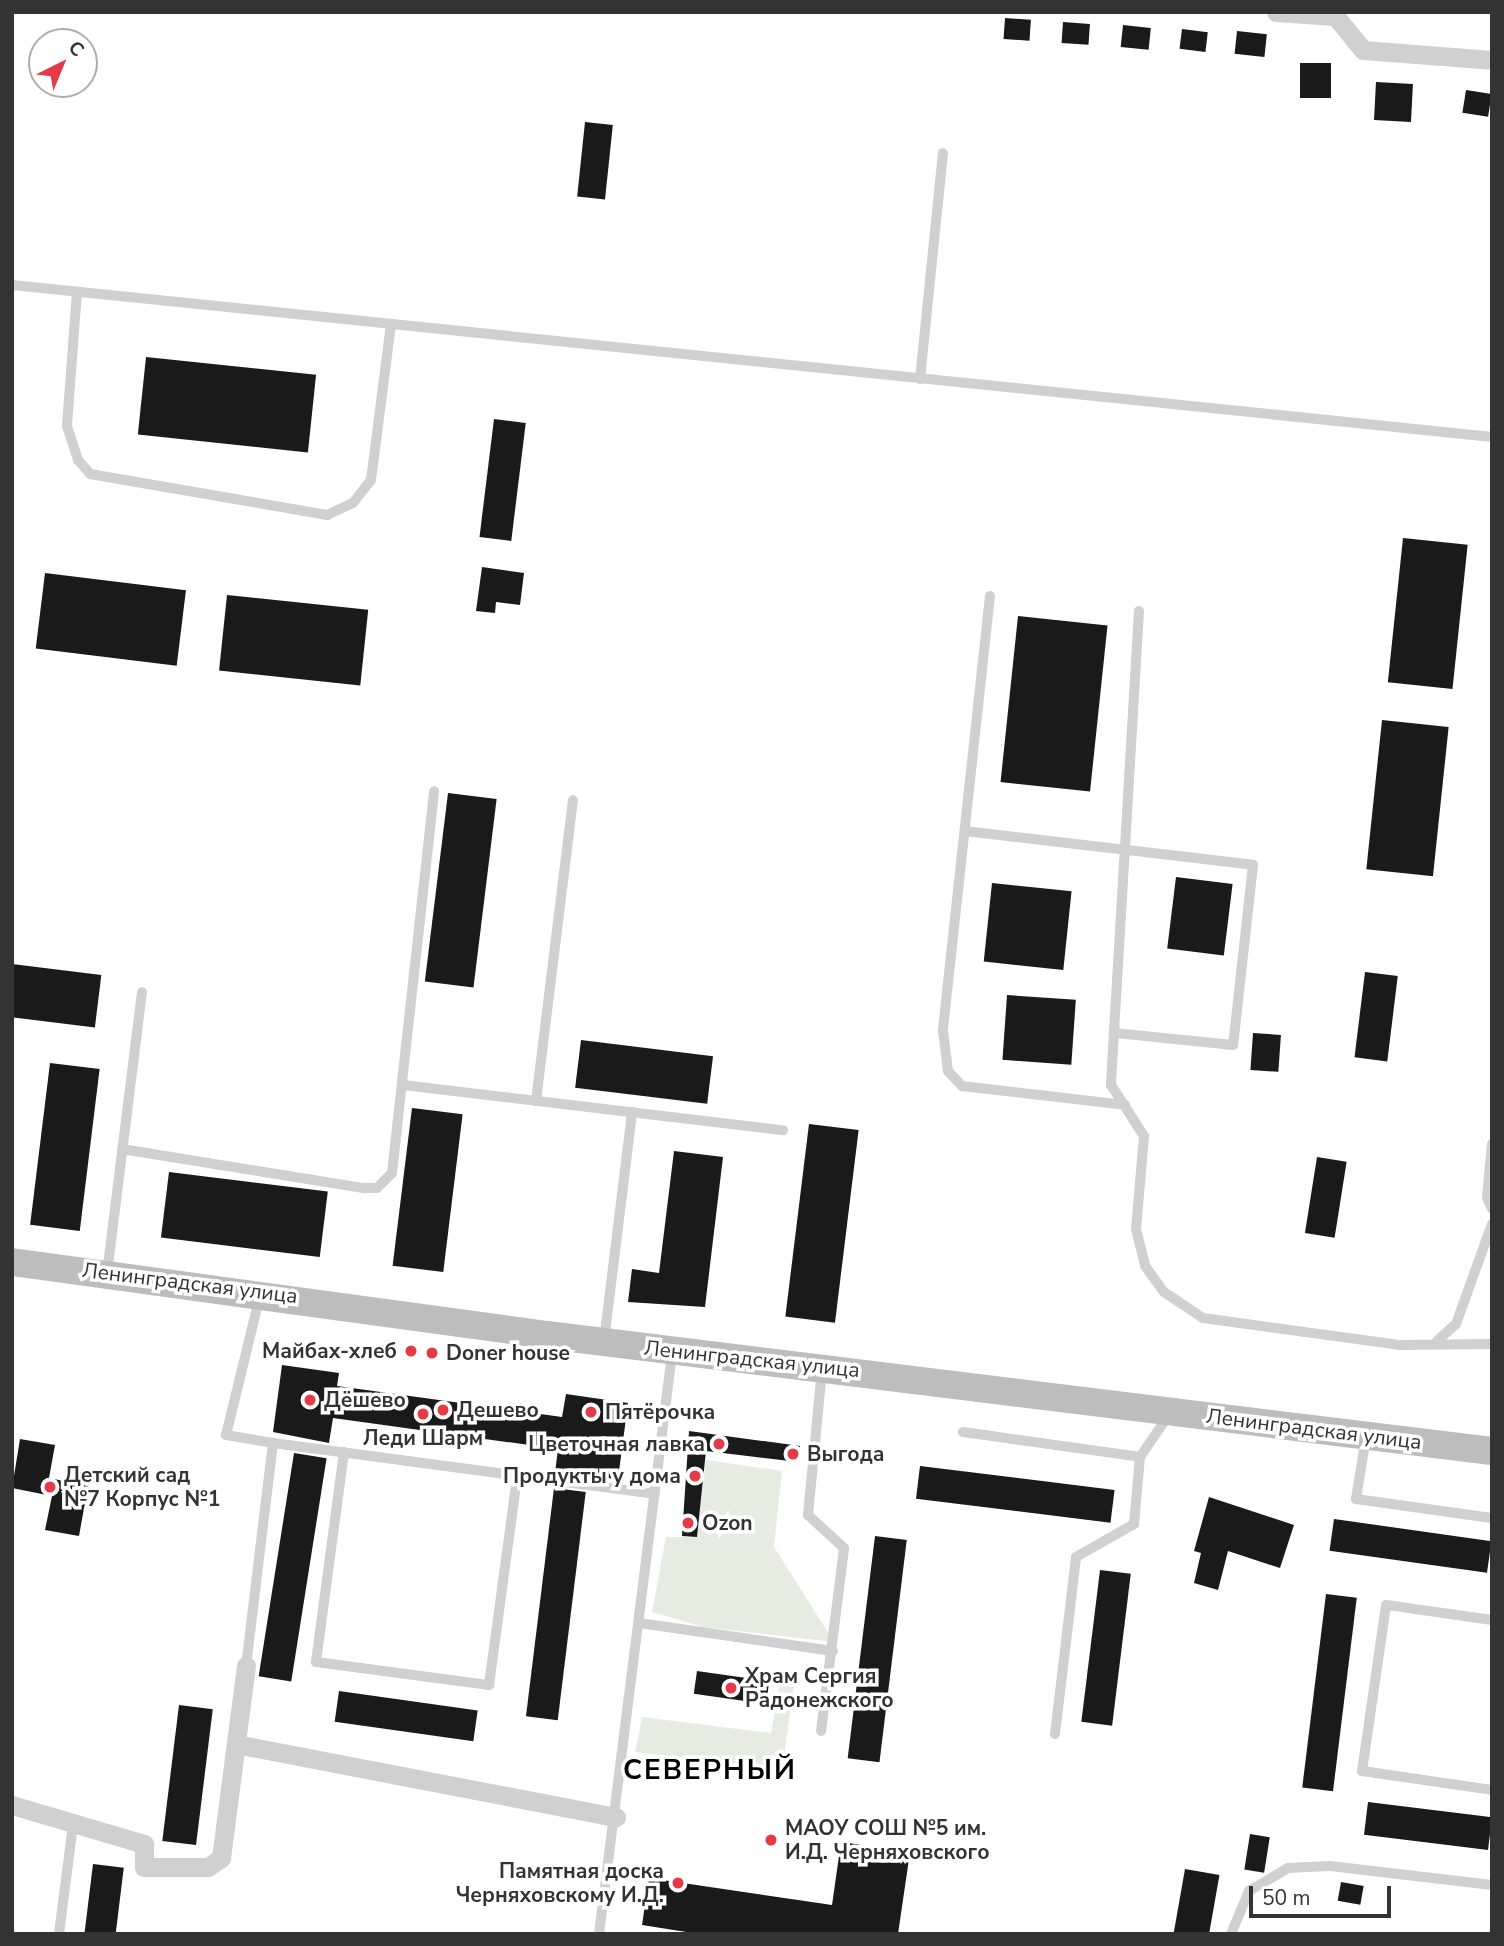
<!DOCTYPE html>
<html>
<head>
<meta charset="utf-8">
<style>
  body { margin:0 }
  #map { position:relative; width:1504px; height:1946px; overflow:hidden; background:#fff; font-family:"Nunito Sans",sans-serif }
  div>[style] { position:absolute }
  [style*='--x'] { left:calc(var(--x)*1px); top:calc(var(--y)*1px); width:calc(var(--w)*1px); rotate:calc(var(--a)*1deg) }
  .green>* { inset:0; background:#e6ecdf }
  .building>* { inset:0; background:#1a1a1a; transform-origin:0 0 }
  .lane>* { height:10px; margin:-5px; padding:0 5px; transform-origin:5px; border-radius:5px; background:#d0d0d0 }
  .street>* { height:19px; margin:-9.5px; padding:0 9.5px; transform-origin:9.5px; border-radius:9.5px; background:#d0d0d0 }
  .secondary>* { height:28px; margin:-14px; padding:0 14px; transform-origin:14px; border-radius:14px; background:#bdbdbd }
  .dots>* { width:19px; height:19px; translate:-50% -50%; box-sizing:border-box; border:4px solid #fff; border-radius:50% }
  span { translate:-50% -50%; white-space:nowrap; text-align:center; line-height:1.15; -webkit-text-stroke:7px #fff; paint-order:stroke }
  .street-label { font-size:21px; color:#333 }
  .poi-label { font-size:21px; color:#333; font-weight:700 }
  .right { translate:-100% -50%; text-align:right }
  .left { translate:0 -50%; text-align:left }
  .district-label { font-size:28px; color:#000; font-weight:700; letter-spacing:2px }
  .frame { position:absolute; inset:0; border:14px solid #333; pointer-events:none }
  .north { position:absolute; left:28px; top:28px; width:70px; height:70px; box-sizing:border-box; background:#fff; border:2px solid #adadad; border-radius:50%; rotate:43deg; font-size:19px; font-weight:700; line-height:28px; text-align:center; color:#333 }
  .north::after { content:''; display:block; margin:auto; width:24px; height:32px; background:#e63946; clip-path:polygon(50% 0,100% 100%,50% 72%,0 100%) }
  .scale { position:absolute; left:1249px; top:1886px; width:142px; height:32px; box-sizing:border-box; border:4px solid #333; border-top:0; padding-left:9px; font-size:21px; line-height:24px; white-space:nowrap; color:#333; -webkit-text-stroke:5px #fff; paint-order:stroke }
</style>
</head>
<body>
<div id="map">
  <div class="green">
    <div style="clip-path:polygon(706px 1460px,782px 1471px,774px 1547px,834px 1642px,703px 1627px,652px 1612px,666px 1537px,697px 1537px)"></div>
    <div style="clip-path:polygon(781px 1676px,795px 1677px,782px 1771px,635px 1752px,642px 1717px,771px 1733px)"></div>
  </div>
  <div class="building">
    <div style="left:1005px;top:18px;width:26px;height:21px;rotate:4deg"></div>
    <div style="left:1063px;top:22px;width:27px;height:21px;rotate:4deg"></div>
    <div style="left:1123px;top:25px;width:28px;height:22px;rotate:6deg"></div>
    <div style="left:1182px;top:29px;width:26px;height:20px;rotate:7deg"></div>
    <div style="left:1237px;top:31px;width:30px;height:23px;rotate:6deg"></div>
    <div style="left:1300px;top:63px;width:31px;height:35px"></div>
    <div style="left:1376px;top:82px;width:37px;height:38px;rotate:3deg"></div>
    <div style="left:1466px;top:90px;width:26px;height:23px;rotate:9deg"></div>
    <div style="left:585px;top:122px;width:28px;height:75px;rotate:6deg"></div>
    <div style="left:146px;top:357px;width:171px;height:78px;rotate:6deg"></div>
    <div style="left:494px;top:419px;width:32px;height:119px;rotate:7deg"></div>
    <div style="left:1403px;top:538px;width:65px;height:145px;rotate:6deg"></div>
    <div style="clip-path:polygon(482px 567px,524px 573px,520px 605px,496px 602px,495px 613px,476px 611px)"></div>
    <div style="left:45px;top:573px;width:142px;height:76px;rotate:7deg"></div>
    <div style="left:227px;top:595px;width:142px;height:76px;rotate:6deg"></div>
    <div style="left:1018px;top:616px;width:90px;height:167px;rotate:6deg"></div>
    <div style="left:1382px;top:720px;width:67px;height:150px;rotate:6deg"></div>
    <div style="left:448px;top:793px;width:49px;height:190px;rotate:7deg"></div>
    <div style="left:1176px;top:877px;width:57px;height:72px;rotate:7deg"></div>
    <div style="left:992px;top:883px;width:80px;height:79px;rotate:6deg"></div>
    <div style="left:12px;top:964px;width:90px;height:53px;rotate:7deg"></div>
    <div style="left:1365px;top:972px;width:33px;height:86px;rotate:7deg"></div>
    <div style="left:1007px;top:995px;width:69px;height:65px;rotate:4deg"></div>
    <div style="left:1253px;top:1033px;width:28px;height:37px;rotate:4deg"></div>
    <div style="left:581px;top:1040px;width:133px;height:48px;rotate:7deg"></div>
    <div style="left:50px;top:1063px;width:50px;height:163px;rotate:7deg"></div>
    <div style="left:412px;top:1108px;width:51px;height:159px;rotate:7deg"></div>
    <div style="left:809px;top:1124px;width:50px;height:194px;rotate:7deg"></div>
    <div style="clip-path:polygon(674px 1151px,723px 1157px,705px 1307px,628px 1302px,632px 1269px,659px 1273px)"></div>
    <div style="left:1317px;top:1157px;width:30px;height:77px;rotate:9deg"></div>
    <div style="left:169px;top:1172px;width:160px;height:66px;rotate:7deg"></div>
    <div style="clip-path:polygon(282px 1365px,339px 1373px,337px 1386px,562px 1417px,566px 1394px,628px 1403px,618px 1479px,555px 1473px,558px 1449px,333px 1418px,329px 1443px,273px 1432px)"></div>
    <div style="clip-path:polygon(689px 1431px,800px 1446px,798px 1462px,706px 1451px,697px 1537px,682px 1536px)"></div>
    <div style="clip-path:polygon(20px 1439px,55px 1445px,49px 1478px,88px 1486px,79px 1536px,45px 1530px,52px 1496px,12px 1488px)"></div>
    <div style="left:294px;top:1453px;width:33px;height:226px;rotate:9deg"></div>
    <div style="left:920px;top:1466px;width:196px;height:33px;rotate:7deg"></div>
    <div style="left:554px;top:1488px;width:32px;height:230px;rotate:7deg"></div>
    <div style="clip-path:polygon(1209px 1497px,1294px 1525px,1280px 1568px,1228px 1551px,1218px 1590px,1194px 1583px,1201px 1553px,1194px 1551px)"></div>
    <div style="left:1334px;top:1519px;width:159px;height:32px;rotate:8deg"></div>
    <div style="left:875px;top:1536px;width:32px;height:224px;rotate:7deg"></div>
    <div style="left:1100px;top:1570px;width:31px;height:153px;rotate:7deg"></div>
    <div style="left:1326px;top:1594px;width:31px;height:195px;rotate:7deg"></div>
    <div style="left:697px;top:1671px;width:73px;height:23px;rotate:8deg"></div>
    <div style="left:339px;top:1691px;width:140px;height:31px;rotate:8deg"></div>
    <div style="left:179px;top:1705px;width:34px;height:137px;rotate:7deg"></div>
    <div style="left:1368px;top:1802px;width:125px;height:33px;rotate:7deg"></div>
    <div style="left:1250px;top:1834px;width:20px;height:36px;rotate:9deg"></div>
    <div style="clip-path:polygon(841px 1842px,910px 1852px,898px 1934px,699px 1934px,642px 1925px,649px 1878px,832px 1905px)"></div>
    <div style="left:93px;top:1864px;width:31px;height:71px;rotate:7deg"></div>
    <div style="left:1185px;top:1869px;width:35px;height:66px;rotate:10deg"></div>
    <div style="left:1341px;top:1882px;width:23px;height:19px;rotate:10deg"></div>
  </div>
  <div class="lane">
    <div style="--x:12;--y:285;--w:1488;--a:5.86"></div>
    <div style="--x:77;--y:292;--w:134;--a:94.3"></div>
    <div style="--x:67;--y:426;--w:36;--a:72"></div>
    <div style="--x:78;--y:460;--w:18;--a:49"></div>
    <div style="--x:90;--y:474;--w:241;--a:9.8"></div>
    <div style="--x:327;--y:515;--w:29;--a:-25"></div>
    <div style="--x:353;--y:503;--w:29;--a:-52"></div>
    <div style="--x:371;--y:480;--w:157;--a:-82.7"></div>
    <div style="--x:920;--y:379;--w:227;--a:-84.2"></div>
    <div style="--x:990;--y:596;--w:438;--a:96.2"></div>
    <div style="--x:943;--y:1031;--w:40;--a:82.9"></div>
    <div style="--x:948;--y:1071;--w:21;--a:47"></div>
    <div style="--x:962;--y:1086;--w:164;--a:6.6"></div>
    <div style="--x:1139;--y:611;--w:475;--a:93.4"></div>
    <div style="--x:1111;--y:1085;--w:61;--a:57.1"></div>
    <div style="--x:1144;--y:1136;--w:93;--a:94.9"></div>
    <div style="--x:1136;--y:1229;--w:38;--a:76"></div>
    <div style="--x:1145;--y:1266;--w:32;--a:54"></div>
    <div style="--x:1164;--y:1292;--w:47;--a:33.7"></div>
    <div style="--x:1203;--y:1318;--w:198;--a:7.8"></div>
    <div style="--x:1399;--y:1345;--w:93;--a:-0.6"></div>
    <div style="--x:965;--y:831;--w:290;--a:6.7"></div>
    <div style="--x:1253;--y:865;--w:181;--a:96.3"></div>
    <div style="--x:1233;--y:1045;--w:120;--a:-174.2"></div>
    <div style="--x:403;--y:1085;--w:383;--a:6.8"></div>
    <div style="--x:536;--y:1101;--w:303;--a:-83"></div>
    <div style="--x:1492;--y:1144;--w:53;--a:95.4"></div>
    <div style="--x:1487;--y:1197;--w:13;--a:67"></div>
    <div style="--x:122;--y:1149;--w:245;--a:9.2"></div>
    <div style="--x:364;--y:1188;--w:13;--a:0"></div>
    <div style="--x:377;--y:1188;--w:21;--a:-45"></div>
    <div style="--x:392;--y:1173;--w:384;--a:-83.7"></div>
    <div style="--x:107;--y:1273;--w:283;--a:-82.9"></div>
    <div style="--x:604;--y:1341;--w:231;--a:-83"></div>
    <div style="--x:1437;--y:1341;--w:25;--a:-42"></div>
    <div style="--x:1456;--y:1324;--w:106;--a:-70.2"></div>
    <div style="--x:963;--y:1432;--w:179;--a:8"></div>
    <div style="--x:1366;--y:1437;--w:63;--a:99.2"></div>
    <div style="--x:1356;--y:1499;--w:137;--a:8"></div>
    <div style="--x:273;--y:1443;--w:385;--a:7.6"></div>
    <div style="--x:344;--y:1452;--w:212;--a:97.6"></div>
    <div style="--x:316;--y:1662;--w:175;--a:7.6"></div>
    <div style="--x:489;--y:1685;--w:210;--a:-82.3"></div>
    <div style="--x:1492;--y:1620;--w:107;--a:-171.9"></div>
    <div style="--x:1386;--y:1605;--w:168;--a:98.2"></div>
    <div style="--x:1362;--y:1771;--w:131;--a:8.3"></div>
    <div style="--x:639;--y:1623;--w:196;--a:8.2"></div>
    <div style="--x:246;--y:1666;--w:225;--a:-83.1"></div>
    <div style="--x:273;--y:1443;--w:48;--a:-170.3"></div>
    <div style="--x:226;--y:1435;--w:139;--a:-76.3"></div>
    <div style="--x:821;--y:1731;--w:184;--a:-82.8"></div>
    <div style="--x:844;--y:1548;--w:49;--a:-137.5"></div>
    <div style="--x:808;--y:1515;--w:146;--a:-84.5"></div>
    <div style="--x:1055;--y:1734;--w:178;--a:-83.2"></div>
    <div style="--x:1076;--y:1557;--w:67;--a:-29.6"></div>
    <div style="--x:1134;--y:1524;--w:67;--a:-84.9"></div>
    <div style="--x:1140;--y:1457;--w:50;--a:-55.7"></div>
    <div style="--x:59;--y:1934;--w:111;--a:-82.7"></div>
    <div style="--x:599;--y:1934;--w:585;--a:-82.83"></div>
    <div style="--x:1231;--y:1934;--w:47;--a:-67.3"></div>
    <div style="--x:1249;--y:1891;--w:45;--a:-30.5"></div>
    <div style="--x:1288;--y:1868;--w:42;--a:-2.7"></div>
    <div style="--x:1330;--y:1866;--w:163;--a:6.7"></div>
  </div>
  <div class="street">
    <div style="--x:1276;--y:12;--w:58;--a:3.9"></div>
    <div style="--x:1332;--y:12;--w:49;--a:50.8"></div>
    <div style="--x:1363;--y:50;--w:129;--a:4.4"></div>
    <div style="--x:236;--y:1744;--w:387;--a:10.9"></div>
    <div style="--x:12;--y:1805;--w:138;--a:16.5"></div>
    <div style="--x:144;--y:1844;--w:23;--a:90"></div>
    <div style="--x:144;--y:1867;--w:64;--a:0"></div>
    <div style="--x:208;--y:1867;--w:16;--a:-35"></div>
    <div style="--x:221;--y:1858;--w:194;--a:-82.6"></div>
  </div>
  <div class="secondary">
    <div style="--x:12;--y:1262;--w:540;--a:7.77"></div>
    <div style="--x:547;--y:1335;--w:952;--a:7"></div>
  </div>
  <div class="dots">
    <div style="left:411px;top:1351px;background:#e63946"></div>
    <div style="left:432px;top:1353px;background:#e63946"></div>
    <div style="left:310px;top:1400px;background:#e63946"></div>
    <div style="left:443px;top:1410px;background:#e63946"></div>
    <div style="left:591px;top:1412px;background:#e63946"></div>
    <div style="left:423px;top:1414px;background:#e63946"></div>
    <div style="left:719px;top:1444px;background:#e63946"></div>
    <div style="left:793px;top:1454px;background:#e63946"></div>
    <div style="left:695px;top:1476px;background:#e63946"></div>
    <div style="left:50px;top:1487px;background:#e63946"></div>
    <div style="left:688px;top:1523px;background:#e63946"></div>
    <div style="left:731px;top:1688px;background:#e63946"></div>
    <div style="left:771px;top:1840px;background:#e63946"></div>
    <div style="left:678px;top:1883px;background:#e63946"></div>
  </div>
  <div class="street-label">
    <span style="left:190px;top:1283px;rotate:7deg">Ленинградская улица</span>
    <span style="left:752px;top:1359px;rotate:6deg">Ленинградская улица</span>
    <span style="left:1314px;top:1429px;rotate:7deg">Ленинградская улица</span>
  </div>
  <div class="poi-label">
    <span class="right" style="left:397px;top:1351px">Майбах-хлеб</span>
    <span class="left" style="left:446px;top:1353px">Doner house</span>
    <span class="left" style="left:324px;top:1400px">Дёшево</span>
    <span class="left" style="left:457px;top:1410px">Дешево</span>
    <span class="left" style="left:605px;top:1412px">Пятёрочка</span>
    <span style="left:423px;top:1438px">Леди Шарм</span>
    <span class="right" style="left:705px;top:1444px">Цветочная лавка</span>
    <span class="left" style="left:807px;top:1454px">Выгода</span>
    <span class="left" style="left:64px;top:1487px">Детский сад<br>№7 Корпус №1</span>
    <span class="right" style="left:681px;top:1476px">Продукты у дома</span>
    <span class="left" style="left:702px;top:1523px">Ozon</span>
    <span class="left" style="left:745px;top:1688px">Храм Сергия<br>Радонежского</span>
    <span class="left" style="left:785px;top:1840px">МАОУ СОШ №5 им.<br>И.Д. Черняховского</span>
    <span class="right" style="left:664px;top:1883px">Памятная доска<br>Черняховскому И.Д.</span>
  </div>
  <div class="district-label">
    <span style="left:710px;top:1770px">СЕВЕРНЫЙ</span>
  </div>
  <div class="frame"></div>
  <div class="north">С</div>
  <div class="scale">50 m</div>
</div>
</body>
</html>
